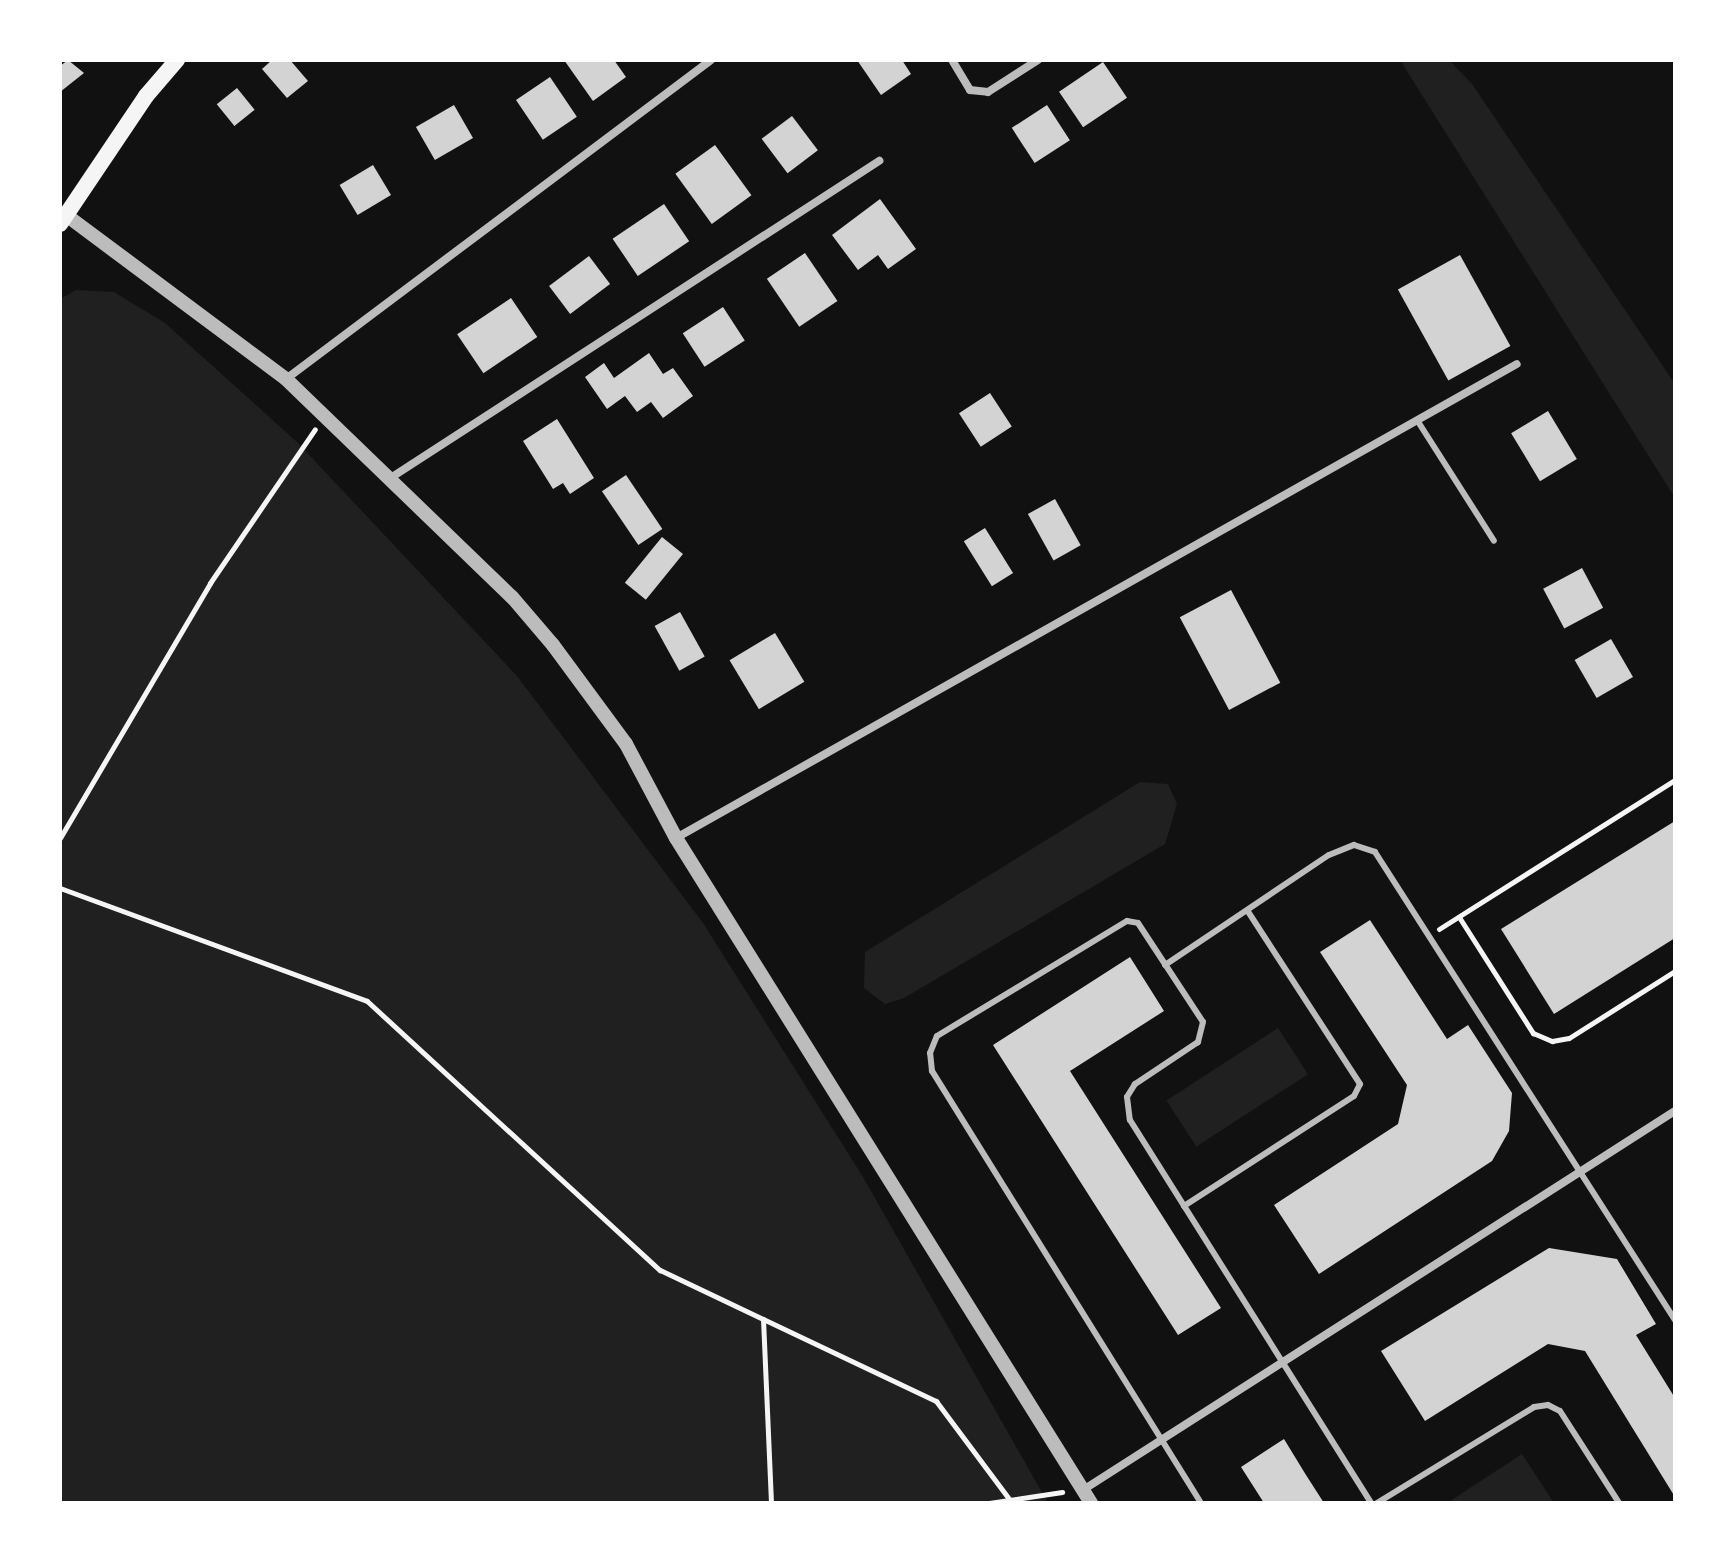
<!DOCTYPE html>
<html>
<head>
<meta charset="utf-8">
<style>
  body { margin:0 }
  #map { position:relative; width:1735px; height:1563px; overflow:hidden; background:#111; font-family:Raleway,sans-serif }
  div>[style] { position:absolute }
  [style*='--x'] { left:calc(var(--x)*1px); top:calc(var(--y)*1px); width:calc(var(--w)*1px); rotate:calc(var(--a)*1deg) }
  .green>* { inset:0; background:#202020; transform-origin:0 0 }
  .building>* { inset:0; background:#d3d3d3; transform-origin:0 0 }
  .path>* { height:5px; margin:-2.5px; padding:0 2.5px; transform-origin:2.5px; border-radius:2.5px; background:#f5f5f5 }
  .service>* { height:6px; margin:-3px; padding:0 3px; transform-origin:3px; border-radius:3px; background:#bcbcbc }
  .minor>* { height:8px; margin:-4px; padding:0 4px; transform-origin:4px; border-radius:4px; background:#bcbcbc }
  .tertiary>* { height:14px; margin:-7px; padding:0 7px; transform-origin:7px; border-radius:7px; background:#bcbcbc }
  .secondary>* { height:16px; margin:-8px; padding:0 8px; transform-origin:8px; border-radius:8px; background:#f5f5f5 }
  span { translate:-50% -50%; white-space:nowrap; text-align:center; line-height:1.15; -webkit-text-stroke:8px #fff; paint-order:stroke }
  .frame { position:absolute; inset:0; border:62px solid #fff; pointer-events:none }
</style>
</head>
<body>
<div id="map">
  <div class="green">
    <div style="clip-path:polygon(1400px 60px,1449px 60px,1472px 84px,1675px 384px,1675px 498px)"></div>
    <div style="clip-path:polygon(76px 290px,114px 292px,165px 323px,297px 442px,517px 676px,703px 923px,863px 1177px,1048px 1503px,60px 1503px,60px 299px)"></div>
    <div style="clip-path:polygon(1140px 782px,1168px 784px,1177px 804px,1165px 844px,904px 998px,885px 1004px,864px 988px,865px 952px)"></div>
    <div style="left:1278px;top:1028px;width:55px;height:133px;rotate:57deg"></div>
    <div style="clip-path:polygon(1522px 1454px,1554px 1503px,1447px 1503px)"></div>
  </div>
  <div class="building">
    <div style="clip-path:polygon(68px 60px,84px 73px,60px 92px,60px 66px)"></div>
    <div style="clip-path:polygon(272px 60px,290px 60px,308px 81px,287px 98px,262px 69px)"></div>
    <div style="clip-path:polygon(564px 60px,614px 60px,626px 77px,593px 101px)"></div>
    <div style="clip-path:polygon(857px 60px,902px 60px,911px 74px,881px 95px)"></div>
    <div style="left:1103px;top:62px;width:43px;height:53px;rotate:56deg"></div>
    <div style="left:550px;top:77px;width:48px;height:41px;rotate:56deg"></div>
    <div style="left:237px;top:88px;width:28px;height:26px;rotate:51deg"></div>
    <div style="left:454px;top:105px;width:38px;height:44px;rotate:60deg"></div>
    <div style="left:1047px;top:105px;width:42px;height:42px;rotate:57deg"></div>
    <div style="left:792px;top:116px;width:43px;height:38px;rotate:53deg"></div>
    <div style="left:715px;top:145px;width:62px;height:49px;rotate:54deg"></div>
    <div style="left:373px;top:165px;width:35px;height:39px;rotate:59deg"></div>
    <div style="clip-path:polygon(880px 199px,916px 249px,888px 269px,878px 255px,858px 270px,832px 235px)"></div>
    <div style="left:664px;top:204px;width:45px;height:62px;rotate:56deg"></div>
    <div style="left:805px;top:253px;width:58px;height:46px;rotate:56deg"></div>
    <div style="left:1460px;top:255px;width:104px;height:71px;rotate:61deg"></div>
    <div style="left:589px;top:256px;width:35px;height:50px;rotate:53deg"></div>
    <div style="left:511px;top:298px;width:47px;height:65px;rotate:56deg"></div>
    <div style="left:723px;top:307px;width:40px;height:48px;rotate:57deg"></div>
    <div style="clip-path:polygon(649px 353px,663px 374px,673px 368px,693px 396px,663px 418px,651px 402px,637px 412px,625px 396px,607px 409px,585px 377px,604px 363px,614px 378px)"></div>
    <div style="left:990px;top:393px;width:40px;height:37px;rotate:57deg"></div>
    <div style="left:1548px;top:411px;width:56px;height:43px;rotate:59deg"></div>
    <div style="clip-path:polygon(557px 419px,594px 478px,570px 494px,563px 483px,553px 489px,523px 441px)"></div>
    <div style="left:626px;top:475px;width:65px;height:29px;rotate:56deg"></div>
    <div style="left:1055px;top:499px;width:53px;height:31px;rotate:61deg"></div>
    <div style="left:985px;top:528px;width:53px;height:25px;rotate:58deg"></div>
    <div style="left:662px;top:537px;width:27px;height:59px;rotate:39deg"></div>
    <div style="left:1582px;top:568px;width:45px;height:44px;rotate:62deg"></div>
    <div style="left:1231px;top:590px;width:105px;height:58px;rotate:62deg"></div>
    <div style="left:680px;top:612px;width:51px;height:29px;rotate:61deg"></div>
    <div style="left:775px;top:633px;width:57px;height:53px;rotate:59deg"></div>
    <div style="left:1611px;top:639px;width:44px;height:42px;rotate:60deg"></div>
    <div style="clip-path:polygon(1675px 821px,1675px 938px,1554px 1014px,1501px 929px)"></div>
    <div style="clip-path:polygon(1370px 920px,1447px 1039px,1468px 1025px,1512px 1093px,1509px 1131px,1492px 1161px,1319px 1274px,1274px 1205px,1398px 1124px,1407px 1085px,1320px 952px)"></div>
    <div style="clip-path:polygon(1130px 957px,1164px 1011px,1070px 1071px,1221px 1308px,1178px 1335px,993px 1045px)"></div>
    <div style="clip-path:polygon(1549px 1248px,1617px 1259px,1656px 1324px,1636px 1335px,1675px 1398px,1675px 1497px,1585px 1351px,1548px 1344px,1425px 1421px,1381px 1351px)"></div>
    <div style="clip-path:polygon(1284px 1439px,1306px 1475px,1324px 1503px,1264px 1503px,1241px 1467px)"></div>
  </div>
  <div class="path">
    <div style="--x:60;--y:838;--w:296;--a:-59.5"></div>
    <div style="--x:210;--y:583;--w:186;--a:-55.7"></div>
    <div style="--x:60;--y:888;--w:327;--a:20.2"></div>
    <div style="--x:367;--y:1001;--w:398;--a:42.6"></div>
    <div style="--x:660;--y:1270;--w:306;--a:25.4"></div>
    <div style="--x:936;--y:1401;--w:127;--a:53.3"></div>
    <div style="--x:1459;--y:917;--w:138;--a:57.5"></div>
    <div style="--x:1533;--y:1033;--w:21;--a:23"></div>
    <div style="--x:1552;--y:1041;--w:17;--a:-10"></div>
    <div style="--x:1569;--y:1038;--w:125;--a:-32.3"></div>
    <div style="--x:1439;--y:929;--w:279;--a:-32.3"></div>
    <div style="--x:763;--y:1319;--w:184;--a:87.5"></div>
    <div style="--x:989;--y:1503;--w:74;--a:-8.6"></div>
  </div>
  <div class="service">
    <div style="--x:1417;--y:420;--w:143;--a:57.5"></div>
    <div style="--x:1165;--y:965;--w:197;--a:-33.9"></div>
    <div style="--x:1329;--y:855;--w:27;--a:-22"></div>
    <div style="--x:1354;--y:845;--w:22;--a:18"></div>
    <div style="--x:1375;--y:852;--w:556;--a:57.34"></div>
    <div style="--x:1184;--y:1206;--w:202;--a:-32.9"></div>
    <div style="--x:1354;--y:1096;--w:13;--a:-63"></div>
    <div style="--x:1360;--y:1084;--w:207;--a:-123"></div>
    <div style="--x:1201;--y:1503;--w:509;--a:-121.91"></div>
    <div style="--x:932;--y:1071;--w:18;--a:-96"></div>
    <div style="--x:930;--y:1053;--w:18;--a:-68"></div>
    <div style="--x:937;--y:1036;--w:222;--a:-31.2"></div>
    <div style="--x:1127;--y:921;--w:11;--a:10"></div>
    <div style="--x:1138;--y:923;--w:118;--a:56.7"></div>
    <div style="--x:1203;--y:1022;--w:21;--a:104"></div>
    <div style="--x:1198;--y:1042;--w:76;--a:146.3"></div>
    <div style="--x:1135;--y:1084;--w:15;--a:122"></div>
    <div style="--x:1127;--y:1097;--w:23;--a:83"></div>
    <div style="--x:1130;--y:1120;--w:453;--a:57.8"></div>
    <div style="--x:1377;--y:1503;--w:184;--a:-31.4"></div>
    <div style="--x:1534;--y:1407;--w:14;--a:-8"></div>
    <div style="--x:1548;--y:1405;--w:13;--a:27"></div>
    <div style="--x:1560;--y:1411;--w:109;--a:57.3"></div>
  </div>
  <div class="minor">
    <div style="--x:952;--y:60;--w:35;--a:59"></div>
    <div style="--x:970;--y:90;--w:18;--a:6"></div>
    <div style="--x:988;--y:92;--w:59;--a:-32.6"></div>
    <div style="--x:286;--y:379;--w:531;--a:-36.89"></div>
    <div style="--x:392;--y:477;--w:581;--a:-32.98"></div>
    <div style="--x:676;--y:838;--w:965;--a:-29.41"></div>
    <div style="--x:1083;--y:1490;--w:703;--a:-32.63"></div>
  </div>
  <div class="tertiary">
    <div style="--x:66;--y:215;--w:274;--a:36.7"></div>
    <div style="--x:286;--y:379;--w:314;--a:44"></div>
    <div style="--x:512;--y:597;--w:63;--a:49.5"></div>
    <div style="--x:553;--y:645;--w:123;--a:53.6"></div>
    <div style="--x:626;--y:744;--w:106;--a:62"></div>
    <div style="--x:676;--y:838;--w:784;--a:58.03"></div>
  </div>
  <div class="secondary">
    <div style="--x:60;--y:224;--w:154;--a:-56.1"></div>
    <div style="--x:146;--y:96;--w:48;--a:-49.3"></div>
  </div>
  <div class="frame"></div>
</div>
</body>
</html>
